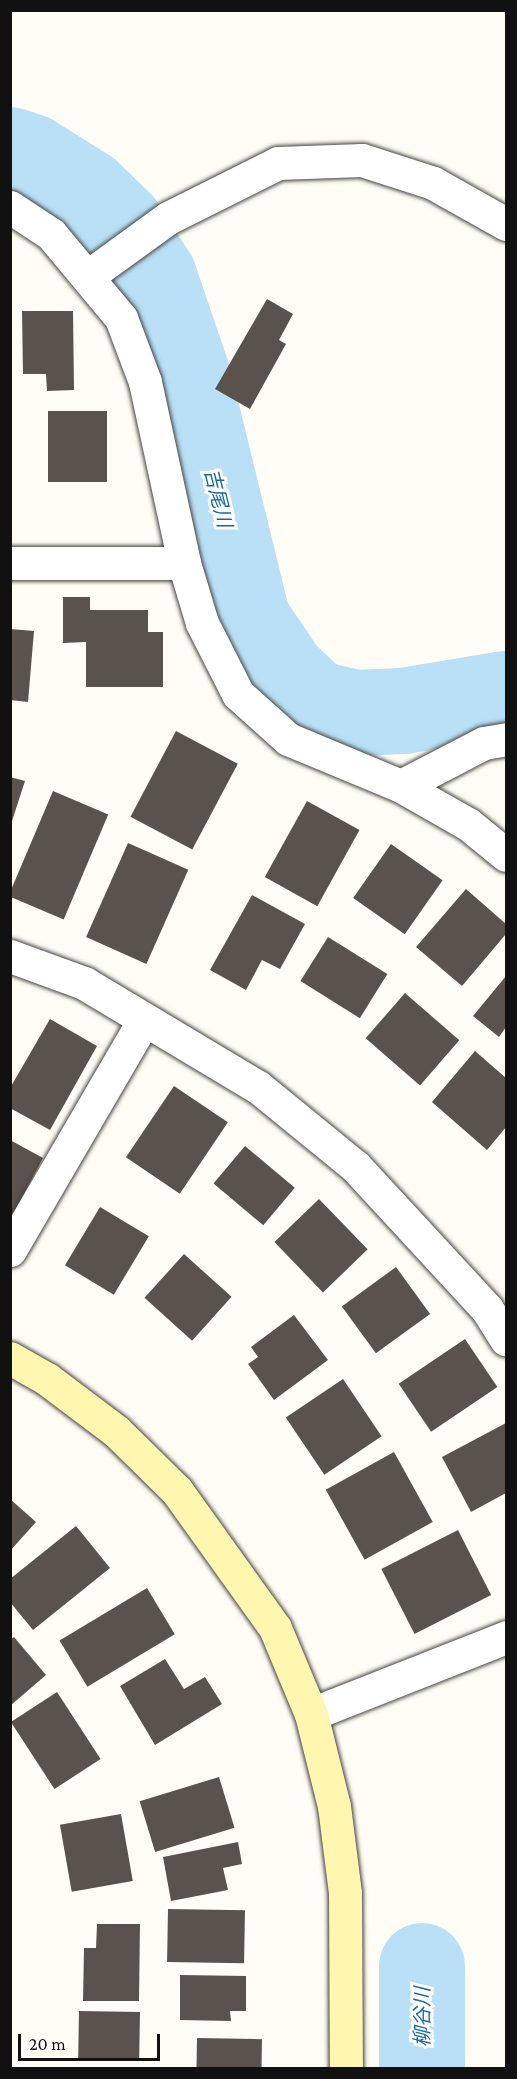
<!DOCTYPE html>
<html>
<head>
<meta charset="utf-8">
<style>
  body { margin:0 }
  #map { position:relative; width:517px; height:2079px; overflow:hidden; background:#fffdf5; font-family:"Crimson Pro","Noto Sans JP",serif }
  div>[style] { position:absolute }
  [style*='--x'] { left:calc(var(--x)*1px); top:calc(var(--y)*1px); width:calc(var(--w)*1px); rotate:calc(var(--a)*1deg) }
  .river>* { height:86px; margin:-43px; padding:0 43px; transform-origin:43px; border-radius:43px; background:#b9e0f7 }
  .building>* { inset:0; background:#5a524d; transform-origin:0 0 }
  .roads { filter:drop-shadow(0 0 2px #444) drop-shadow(0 0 2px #444) }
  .street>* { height:33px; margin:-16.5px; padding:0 16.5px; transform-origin:16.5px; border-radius:16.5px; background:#fff }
  .secondary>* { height:33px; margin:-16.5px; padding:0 16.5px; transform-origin:16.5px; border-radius:16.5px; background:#fff6b0 }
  span { translate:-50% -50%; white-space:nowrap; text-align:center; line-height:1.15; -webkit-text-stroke:6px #fff; paint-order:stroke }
  .water-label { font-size:20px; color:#1768a6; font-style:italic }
  .frame { position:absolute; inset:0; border:12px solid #111; pointer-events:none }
  .scale { position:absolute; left:18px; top:2034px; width:142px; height:27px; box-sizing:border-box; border:3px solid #111; border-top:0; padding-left:8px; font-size:18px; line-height:21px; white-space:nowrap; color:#111; -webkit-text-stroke:4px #fff; paint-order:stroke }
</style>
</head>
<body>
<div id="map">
  <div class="river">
    <div style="--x:10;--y:150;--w:22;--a:18"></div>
    <div style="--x:31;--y:157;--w:66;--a:32"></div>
    <div style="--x:87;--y:192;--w:47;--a:44.1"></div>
    <div style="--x:121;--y:225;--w:62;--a:57.6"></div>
    <div style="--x:154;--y:277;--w:106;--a:71.2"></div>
    <div style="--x:188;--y:377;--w:251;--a:76.2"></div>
    <div style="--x:248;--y:621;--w:64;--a:55.8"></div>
    <div style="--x:284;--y:674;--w:44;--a:43.2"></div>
    <div style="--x:316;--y:704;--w:40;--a:13"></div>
    <div style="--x:355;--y:713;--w:48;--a:-2.4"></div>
    <div style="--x:403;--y:711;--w:104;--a:-9.4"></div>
    <div style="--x:422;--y:1966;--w:102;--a:90"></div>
  </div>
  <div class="building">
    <div style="clip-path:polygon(267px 299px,293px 314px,279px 340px,286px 344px,250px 409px,215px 389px)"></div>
    <div style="clip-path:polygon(22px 311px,73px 311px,74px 390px,47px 391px,46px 374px,23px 374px)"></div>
    <div style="left:107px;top:411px;width:71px;height:59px;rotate:90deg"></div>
    <div style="clip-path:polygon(63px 597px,90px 597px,90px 610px,148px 610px,148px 632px,163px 632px,163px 687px,86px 687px,86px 642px,63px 643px)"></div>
    <div style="clip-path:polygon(10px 629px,34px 631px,28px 702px,10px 700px)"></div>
    <div style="left:176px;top:731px;width:70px;height:97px;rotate:28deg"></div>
    <div style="clip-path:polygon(10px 777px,25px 781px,11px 824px,10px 824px)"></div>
    <div style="left:53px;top:791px;width:60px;height:114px;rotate:23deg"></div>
    <div style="left:307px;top:801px;width:60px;height:87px;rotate:29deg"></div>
    <div style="left:128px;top:843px;width:66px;height:103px;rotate:24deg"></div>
    <div style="left:391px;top:844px;width:63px;height:66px;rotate:35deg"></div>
    <div style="clip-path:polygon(466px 889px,506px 924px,506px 934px,462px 986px,416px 947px)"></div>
    <div style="clip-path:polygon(252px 895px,305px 924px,280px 969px,262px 960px,246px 990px,210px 970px)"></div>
    <div style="left:328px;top:937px;width:70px;height:52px;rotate:32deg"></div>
    <div style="clip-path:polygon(506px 976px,506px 1027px,499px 1037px,473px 1016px)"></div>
    <div style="left:405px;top:993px;width:72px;height:60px;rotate:41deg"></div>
    <div style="clip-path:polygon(50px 1019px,97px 1046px,50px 1130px,10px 1108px,10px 1088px)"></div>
    <div style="clip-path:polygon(475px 1051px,506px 1078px,506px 1127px,487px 1150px,432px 1102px)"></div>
    <div style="left:174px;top:1086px;width:65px;height:86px;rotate:34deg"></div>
    <div style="clip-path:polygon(10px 1140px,43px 1158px,10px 1220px)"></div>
    <div style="left:245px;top:1146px;width:65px;height:49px;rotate:40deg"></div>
    <div style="left:319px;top:1199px;width:70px;height:62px;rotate:46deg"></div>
    <div style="left:100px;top:1207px;width:57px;height:68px;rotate:31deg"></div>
    <div style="left:184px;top:1254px;width:64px;height:59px;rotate:42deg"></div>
    <div style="left:396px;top:1267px;width:58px;height:67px;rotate:54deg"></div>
    <div style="clip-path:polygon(294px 1315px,328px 1360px,274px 1400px,248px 1364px,258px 1357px,251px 1347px)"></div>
    <div style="left:465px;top:1339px;width:58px;height:80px;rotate:56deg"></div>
    <div style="left:343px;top:1379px;width:69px;height:69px;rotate:56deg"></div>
    <div style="clip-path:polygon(506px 1423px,506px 1493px,471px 1512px,442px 1457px)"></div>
    <div style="left:394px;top:1452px;width:80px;height:78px;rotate:61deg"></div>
    <div style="clip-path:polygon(10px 1499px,36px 1522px,10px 1551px)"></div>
    <div style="clip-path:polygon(76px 1526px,110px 1568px,33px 1630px,10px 1602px,10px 1579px)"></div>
    <div style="left:458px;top:1530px;width:73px;height:86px;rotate:63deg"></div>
    <div style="left:147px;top:1588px;width:54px;height:102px;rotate:59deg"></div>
    <div style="clip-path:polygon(14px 1637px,46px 1675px,10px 1706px,10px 1640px)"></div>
    <div style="clip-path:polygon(165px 1659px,184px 1689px,205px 1677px,222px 1704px,155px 1745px,120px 1686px)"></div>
    <div style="left:57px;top:1692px;width:80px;height:55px;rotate:57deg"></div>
    <div style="left:219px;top:1777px;width:53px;height:83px;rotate:73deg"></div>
    <div style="left:121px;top:1814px;width:68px;height:62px;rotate:80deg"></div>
    <div style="clip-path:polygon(238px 1842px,242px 1864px,223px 1868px,228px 1890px,171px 1901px,163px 1857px)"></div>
    <div style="left:168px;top:1909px;width:77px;height:53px;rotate:1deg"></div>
    <div style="clip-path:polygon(97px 1924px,140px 1924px,139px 2001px,83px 2001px,84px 1948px,96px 1948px)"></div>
    <div style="clip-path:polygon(180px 1975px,246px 1976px,246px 2011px,230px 2011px,231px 2021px,180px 2020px)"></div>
    <div style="left:79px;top:2011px;width:61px;height:49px;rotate:1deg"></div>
    <div style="left:197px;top:2038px;width:65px;height:30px;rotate:1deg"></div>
  </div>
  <div class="roads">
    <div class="street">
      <div style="--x:10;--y:207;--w:49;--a:33.4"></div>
      <div style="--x:51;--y:234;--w:109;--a:50.2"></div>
      <div style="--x:121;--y:318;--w:68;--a:69.4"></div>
      <div style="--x:145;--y:382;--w:185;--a:77.8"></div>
      <div style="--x:184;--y:563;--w:63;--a:73.3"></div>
      <div style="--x:202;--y:623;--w:80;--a:63.1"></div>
      <div style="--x:238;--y:694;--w:67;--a:42"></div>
      <div style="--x:288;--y:739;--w:122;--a:22.6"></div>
      <div style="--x:401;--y:786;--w:77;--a:29.6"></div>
      <div style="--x:468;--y:824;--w:49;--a:39.2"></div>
      <div style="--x:88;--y:276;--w:99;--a:-35.9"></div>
      <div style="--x:168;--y:218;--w:123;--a:-26.6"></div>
      <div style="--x:278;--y:163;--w:84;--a:-2"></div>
      <div style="--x:362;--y:160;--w:75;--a:17.9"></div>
      <div style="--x:433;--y:183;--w:84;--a:29.3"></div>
      <div style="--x:10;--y:563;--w:174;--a:0"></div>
      <div style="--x:401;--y:786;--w:93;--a:-27.4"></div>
      <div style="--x:484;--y:743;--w:22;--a:-10"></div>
      <div style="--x:10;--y:956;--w:79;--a:20"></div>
      <div style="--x:84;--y:983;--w:203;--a:30.9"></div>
      <div style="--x:258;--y:1087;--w:125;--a:39.2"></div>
      <div style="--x:355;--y:1166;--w:195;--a:47.3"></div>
      <div style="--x:487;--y:1309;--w:36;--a:58"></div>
      <div style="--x:10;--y:1250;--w:266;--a:-59.8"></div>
      <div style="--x:311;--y:1714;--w:210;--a:-21.5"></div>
    </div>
    <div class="secondary">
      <div style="--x:10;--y:1358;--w:43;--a:29.6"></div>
      <div style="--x:47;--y:1379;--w:86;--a:37"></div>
      <div style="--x:116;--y:1431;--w:86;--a:44.5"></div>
      <div style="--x:177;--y:1491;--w:168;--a:54.4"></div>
      <div style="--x:275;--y:1628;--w:93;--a:67.3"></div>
      <div style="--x:311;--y:1714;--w:95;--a:76"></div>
      <div style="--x:334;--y:1806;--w:88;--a:82.8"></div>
      <div style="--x:345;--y:1893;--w:175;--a:89.7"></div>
    </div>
  </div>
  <div class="water-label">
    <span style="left:218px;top:498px;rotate:76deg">吉尾川</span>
    <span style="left:422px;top:2017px;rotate:-90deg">柳谷川</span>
  </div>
  <div class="frame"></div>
  <div class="scale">20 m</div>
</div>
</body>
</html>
